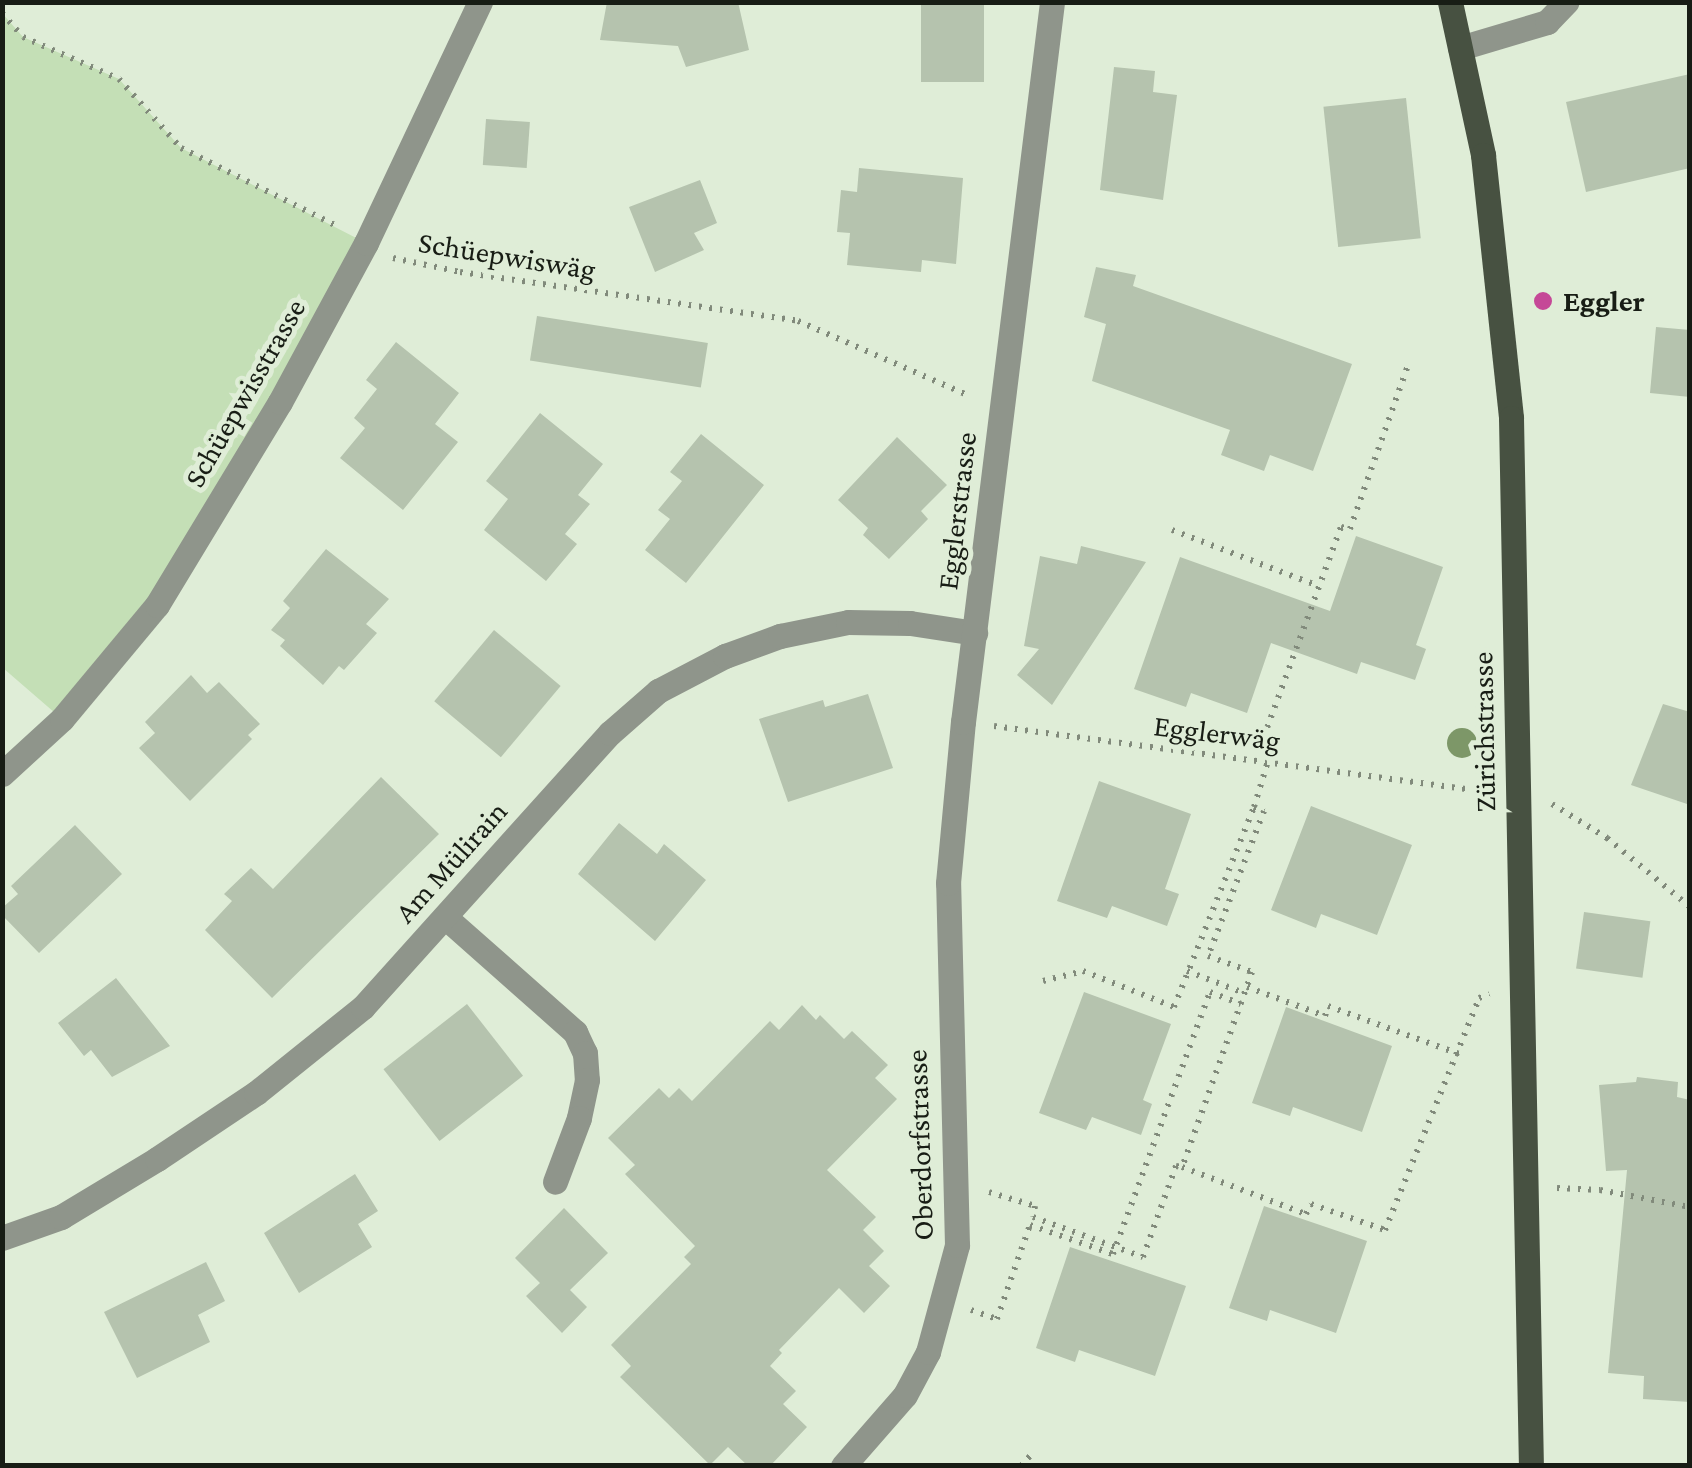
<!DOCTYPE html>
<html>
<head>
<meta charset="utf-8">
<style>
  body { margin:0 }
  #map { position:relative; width:1692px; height:1468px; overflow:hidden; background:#dfedd7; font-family:"Crimson Pro",serif }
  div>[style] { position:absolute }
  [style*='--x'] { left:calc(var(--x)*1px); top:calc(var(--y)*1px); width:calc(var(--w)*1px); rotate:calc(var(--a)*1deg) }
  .green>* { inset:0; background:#c4dfb6 }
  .building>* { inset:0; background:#b5c3ae; transform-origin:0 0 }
  .path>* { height:6px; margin-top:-3px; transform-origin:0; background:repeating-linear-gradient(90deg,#818a7b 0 2.5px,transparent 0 10.5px) }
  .minor>* { height:25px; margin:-12.5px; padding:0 12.5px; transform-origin:12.5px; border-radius:12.5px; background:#8f958b }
  .major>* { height:25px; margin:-12.5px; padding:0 12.5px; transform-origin:12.5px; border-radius:12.5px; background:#475141 }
  .trees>* { width:30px; height:30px; margin:-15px; border-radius:50%; background:#7d9768 }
  .dots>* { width:28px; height:28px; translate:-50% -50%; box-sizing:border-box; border:5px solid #dfedd7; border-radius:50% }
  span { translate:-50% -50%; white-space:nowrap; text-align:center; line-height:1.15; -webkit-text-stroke:10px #dfedd7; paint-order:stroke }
  .street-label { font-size:30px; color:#181d15 }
  .poi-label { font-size:30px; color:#181d15; font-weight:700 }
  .left { translate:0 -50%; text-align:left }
  .frame { position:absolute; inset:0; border:5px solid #181d15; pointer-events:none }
</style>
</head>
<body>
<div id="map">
  <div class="green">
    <div style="clip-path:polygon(2px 13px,23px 37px,119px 79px,181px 148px,366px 243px,157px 605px,62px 719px,3px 668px)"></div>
  </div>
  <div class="building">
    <div style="clip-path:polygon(607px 2px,738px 2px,749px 50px,686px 67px,678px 46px,600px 40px)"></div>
    <div style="left:921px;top:2px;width:63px;height:80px"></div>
    <div style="clip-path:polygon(1114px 67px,1155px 71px,1153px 92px,1177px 95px,1163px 200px,1100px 190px)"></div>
    <div style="clip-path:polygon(1690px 74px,1690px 168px,1586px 192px,1566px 102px)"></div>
    <div style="left:1406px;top:98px;width:141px;height:83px;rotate:84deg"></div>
    <div style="left:486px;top:119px;width:44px;height:46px;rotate:4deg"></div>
    <div style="clip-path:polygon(859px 168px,963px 178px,956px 264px,922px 260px,921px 272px,847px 265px,850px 233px,837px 232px,841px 190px,857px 192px)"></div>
    <div style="clip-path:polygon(700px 180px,717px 223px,694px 233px,704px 250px,655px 272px,629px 207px)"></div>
    <div style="clip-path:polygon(1096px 267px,1136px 275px,1133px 286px,1352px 364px,1313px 471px,1270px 455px,1264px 471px,1221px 455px,1230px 430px,1092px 381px,1106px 324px,1084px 317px)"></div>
    <div style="left:537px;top:316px;width:173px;height:45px;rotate:9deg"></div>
    <div style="clip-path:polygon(1656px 327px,1690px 330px,1690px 397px,1650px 393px)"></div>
    <div style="clip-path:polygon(396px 342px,459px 393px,435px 424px,458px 442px,403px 510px,340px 458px,365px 428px,354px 418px,377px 389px,366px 380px)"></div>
    <div style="clip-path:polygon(540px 413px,603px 464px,578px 495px,590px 504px,565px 534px,577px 544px,546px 581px,484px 530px,508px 499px,486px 481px)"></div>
    <div style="clip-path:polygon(701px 434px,764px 485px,686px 583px,645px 550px,670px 519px,658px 510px,682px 481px,670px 472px)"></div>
    <div style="clip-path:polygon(897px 437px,947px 485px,921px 511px,928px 519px,889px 559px,863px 535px,868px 528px,838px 500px)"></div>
    <div style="clip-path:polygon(1356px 536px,1443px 567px,1416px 645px,1426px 649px,1415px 680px,1361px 662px,1357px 674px,1271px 643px,1247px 713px,1191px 693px,1186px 707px,1134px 689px,1180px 557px,1330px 611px)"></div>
    <div style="clip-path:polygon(1081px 546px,1146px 562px,1052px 705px,1017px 675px,1039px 649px,1024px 646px,1040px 556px,1077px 564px)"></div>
    <div style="clip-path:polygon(326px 549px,389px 599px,366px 624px,377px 633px,344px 670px,339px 666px,323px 685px,280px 646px,285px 640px,271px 630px,290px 608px,283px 601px)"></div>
    <div style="left:494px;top:630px;width:87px;height:93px;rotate:40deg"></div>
    <div style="clip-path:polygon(191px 675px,207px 693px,219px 682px,260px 724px,248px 735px,252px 739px,190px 801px,139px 748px,155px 733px,145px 722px)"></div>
    <div style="clip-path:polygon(868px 694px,893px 768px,788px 802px,759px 719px,823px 700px,825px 707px)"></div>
    <div style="clip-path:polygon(1663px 704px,1690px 712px,1690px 805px,1631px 785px)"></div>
    <div style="clip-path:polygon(381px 777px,439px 834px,272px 998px,205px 930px,232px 901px,224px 894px,251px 868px,273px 889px)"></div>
    <div style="clip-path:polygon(1099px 781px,1191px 814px,1165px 889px,1179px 894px,1167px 926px,1112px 906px,1107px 918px,1057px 901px)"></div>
    <div style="clip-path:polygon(1311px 806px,1412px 845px,1377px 935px,1321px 914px,1316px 928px,1271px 910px)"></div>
    <div style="clip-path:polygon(619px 823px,657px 854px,664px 844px,706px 880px,655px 941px,578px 874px)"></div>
    <div style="clip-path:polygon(75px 825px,122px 874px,39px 953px,2px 915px,2px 908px,18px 894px,11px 886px)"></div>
    <div style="left:1584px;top:912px;width:67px;height:57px;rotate:8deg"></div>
    <div style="clip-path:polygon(116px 978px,170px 1046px,112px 1077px,91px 1050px,84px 1056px,58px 1023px)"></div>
    <div style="clip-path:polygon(1084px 992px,1171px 1024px,1143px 1100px,1152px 1104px,1141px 1135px,1092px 1117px,1086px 1130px,1039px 1113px)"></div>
    <div style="left:467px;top:1004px;width:91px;height:106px;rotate:52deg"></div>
    <div style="clip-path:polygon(802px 1005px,816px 1020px,820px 1015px,844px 1039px,852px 1031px,888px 1065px,875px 1078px,897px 1099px,827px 1170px,876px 1217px,863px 1230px,884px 1251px,869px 1266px,890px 1286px,864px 1313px,839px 1288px,779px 1350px,782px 1353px,770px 1366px,796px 1391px,783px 1404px,807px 1427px,770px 1466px,748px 1466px,728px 1447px,710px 1465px,620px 1377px,631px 1366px,611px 1345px,691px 1264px,684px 1257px,695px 1246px,625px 1174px,635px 1165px,608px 1138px,659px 1088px,669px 1098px,679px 1088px,692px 1101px,770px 1021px,779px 1030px)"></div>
    <div style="clip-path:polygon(1286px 1007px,1392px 1046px,1362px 1132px,1293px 1107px,1290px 1116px,1252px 1103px)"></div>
    <div style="clip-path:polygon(1637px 1077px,1678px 1082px,1677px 1097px,1690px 1100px,1690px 1402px,1643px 1399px,1644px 1376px,1608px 1373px,1627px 1170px,1606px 1171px,1599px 1085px,1636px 1082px)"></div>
    <div style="clip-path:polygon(355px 1174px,378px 1211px,358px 1224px,372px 1247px,299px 1293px,264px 1233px)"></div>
    <div style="clip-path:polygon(1264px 1206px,1367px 1241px,1336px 1333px,1270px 1310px,1267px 1321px,1229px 1308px)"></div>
    <div style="clip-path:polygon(564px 1208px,608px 1253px,570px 1290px,587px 1307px,562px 1333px,526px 1296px,540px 1283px,515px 1258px)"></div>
    <div style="clip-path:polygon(1070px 1247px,1186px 1286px,1155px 1376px,1079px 1350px,1075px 1362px,1036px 1348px)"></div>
    <div style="clip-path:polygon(206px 1262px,225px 1301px,198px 1315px,210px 1342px,137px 1378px,104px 1312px)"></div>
  </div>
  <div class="path">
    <div style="--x:2;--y:13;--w:32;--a:49"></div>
    <div style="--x:23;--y:37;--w:105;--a:23.6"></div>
    <div style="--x:119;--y:79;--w:93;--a:48.1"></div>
    <div style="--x:181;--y:148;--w:177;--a:26.6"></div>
    <div style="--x:393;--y:258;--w:68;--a:11.8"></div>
    <div style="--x:460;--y:272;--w:342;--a:8.2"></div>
    <div style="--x:798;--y:321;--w:188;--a:23.6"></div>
    <div style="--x:1172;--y:530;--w:157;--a:20.9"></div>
    <div style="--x:994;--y:726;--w:476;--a:7.6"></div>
    <div style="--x:1552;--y:804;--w:65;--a:31.7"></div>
    <div style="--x:1607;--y:838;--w:108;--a:39.7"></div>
    <div style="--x:1254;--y:807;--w:11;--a:22"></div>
    <div style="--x:1264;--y:811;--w:155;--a:111.1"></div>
    <div style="--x:1208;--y:956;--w:47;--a:20"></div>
    <div style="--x:1252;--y:972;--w:207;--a:109.7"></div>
    <div style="--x:1182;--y:1167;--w:133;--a:20.8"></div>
    <div style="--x:1306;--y:1214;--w:11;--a:-63"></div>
    <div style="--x:1311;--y:1204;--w:78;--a:19.4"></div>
    <div style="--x:1385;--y:1230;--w:250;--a:-67.9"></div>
    <div style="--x:1479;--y:998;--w:11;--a:-22"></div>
    <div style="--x:1187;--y:971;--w:61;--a:21.1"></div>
    <div style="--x:1043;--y:981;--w:41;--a:-14"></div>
    <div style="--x:1083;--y:971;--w:98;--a:21.6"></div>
    <div style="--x:1174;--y:1007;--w:215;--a:-68.2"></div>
    <div style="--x:1254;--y:807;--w:59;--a:-73.1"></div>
    <div style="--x:1271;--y:751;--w:12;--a:-160"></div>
    <div style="--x:1260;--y:747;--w:234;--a:-69.8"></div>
    <div style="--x:1341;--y:527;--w:9;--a:13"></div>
    <div style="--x:1350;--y:529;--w:174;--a:-70.5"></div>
    <div style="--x:1247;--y:987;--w:83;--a:20.4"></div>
    <div style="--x:1325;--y:1016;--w:10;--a:-73"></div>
    <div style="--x:1328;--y:1006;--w:140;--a:20.1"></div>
    <div style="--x:1557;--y:1188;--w:43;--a:2.7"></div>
    <div style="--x:1600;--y:1190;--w:92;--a:10.7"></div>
    <div style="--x:989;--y:1192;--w:48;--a:16.9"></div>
    <div style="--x:1035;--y:1206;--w:11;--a:100"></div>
    <div style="--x:1033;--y:1217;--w:117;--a:20"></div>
    <div style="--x:1143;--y:1257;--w:97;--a:-70.1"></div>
    <div style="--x:1176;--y:1166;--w:6;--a:9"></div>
    <div style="--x:971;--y:1310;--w:28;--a:19"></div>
    <div style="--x:997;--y:1319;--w:100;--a:-70.7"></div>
    <div style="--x:1030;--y:1225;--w:88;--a:19.3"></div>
    <div style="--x:1113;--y:1254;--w:279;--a:-69.7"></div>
    <div style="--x:1210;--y:992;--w:33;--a:21"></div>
    <div style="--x:1021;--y:1466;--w:15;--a:-48"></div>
  </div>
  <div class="minor">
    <div style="--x:1460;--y:48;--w:91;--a:-16.6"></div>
    <div style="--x:1547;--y:22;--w:28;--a:-46"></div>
    <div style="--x:2;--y:774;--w:81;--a:-42.5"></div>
    <div style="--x:62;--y:719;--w:148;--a:-50.2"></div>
    <div style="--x:157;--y:605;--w:237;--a:-58.8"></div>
    <div style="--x:280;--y:402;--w:181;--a:-61.6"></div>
    <div style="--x:366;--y:243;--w:267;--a:-64.7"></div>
    <div style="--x:445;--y:917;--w:174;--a:41.5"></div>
    <div style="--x:575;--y:1032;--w:23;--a:65"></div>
    <div style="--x:585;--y:1053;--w:27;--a:86"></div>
    <div style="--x:587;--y:1080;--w:39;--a:102"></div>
    <div style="--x:579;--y:1118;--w:68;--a:110.6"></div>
    <div style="--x:2;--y:1238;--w:63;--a:-19.6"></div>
    <div style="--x:61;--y:1217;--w:112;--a:-31.1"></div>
    <div style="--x:157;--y:1159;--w:119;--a:-33.7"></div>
    <div style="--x:256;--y:1093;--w:137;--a:-38.8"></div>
    <div style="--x:363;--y:1007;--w:369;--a:-48"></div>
    <div style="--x:610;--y:733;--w:64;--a:-41.2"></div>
    <div style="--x:658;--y:691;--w:76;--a:-27.6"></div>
    <div style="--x:725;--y:656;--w:59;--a:-20"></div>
    <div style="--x:780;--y:636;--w:69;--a:-11.6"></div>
    <div style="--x:848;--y:622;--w:62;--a:0.9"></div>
    <div style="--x:910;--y:623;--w:66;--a:8.7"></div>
    <div style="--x:843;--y:1466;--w:94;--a:-48.9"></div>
    <div style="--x:905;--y:1395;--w:49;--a:-61.9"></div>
    <div style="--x:928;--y:1352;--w:111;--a:-74.8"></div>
    <div style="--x:957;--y:1245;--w:362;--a:-91.4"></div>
    <div style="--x:948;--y:883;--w:162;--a:-84.7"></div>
    <div style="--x:963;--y:722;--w:725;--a:-82.95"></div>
  </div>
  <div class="major">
    <div style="--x:1450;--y:2;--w:157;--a:77.8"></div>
    <div style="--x:1483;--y:155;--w:264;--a:83.9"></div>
    <div style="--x:1511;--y:418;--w:1048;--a:88.91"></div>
  </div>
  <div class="trees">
    <div style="left:1462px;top:743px"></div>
  </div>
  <div class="dots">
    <div style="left:1543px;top:301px;background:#c54897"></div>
  </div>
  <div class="street-label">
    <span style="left:507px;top:256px;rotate:9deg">Schüepwiswäg</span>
    <span style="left:245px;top:393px;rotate:-60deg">Schüepwisstrasse</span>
    <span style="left:957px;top:511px;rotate:-83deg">Egglerstrasse</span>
    <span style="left:1484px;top:732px;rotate:-91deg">Zürichstrasse</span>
    <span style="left:1217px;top:733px;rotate:7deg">Egglerwäg</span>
    <span style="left:451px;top:862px;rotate:-48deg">Am Mülirain</span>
    <span style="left:920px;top:1145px;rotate:-92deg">Oberdorfstrasse</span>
  </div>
  <div class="poi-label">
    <span class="left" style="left:1563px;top:301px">Eggler</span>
  </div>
  <div class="frame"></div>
</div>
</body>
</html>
